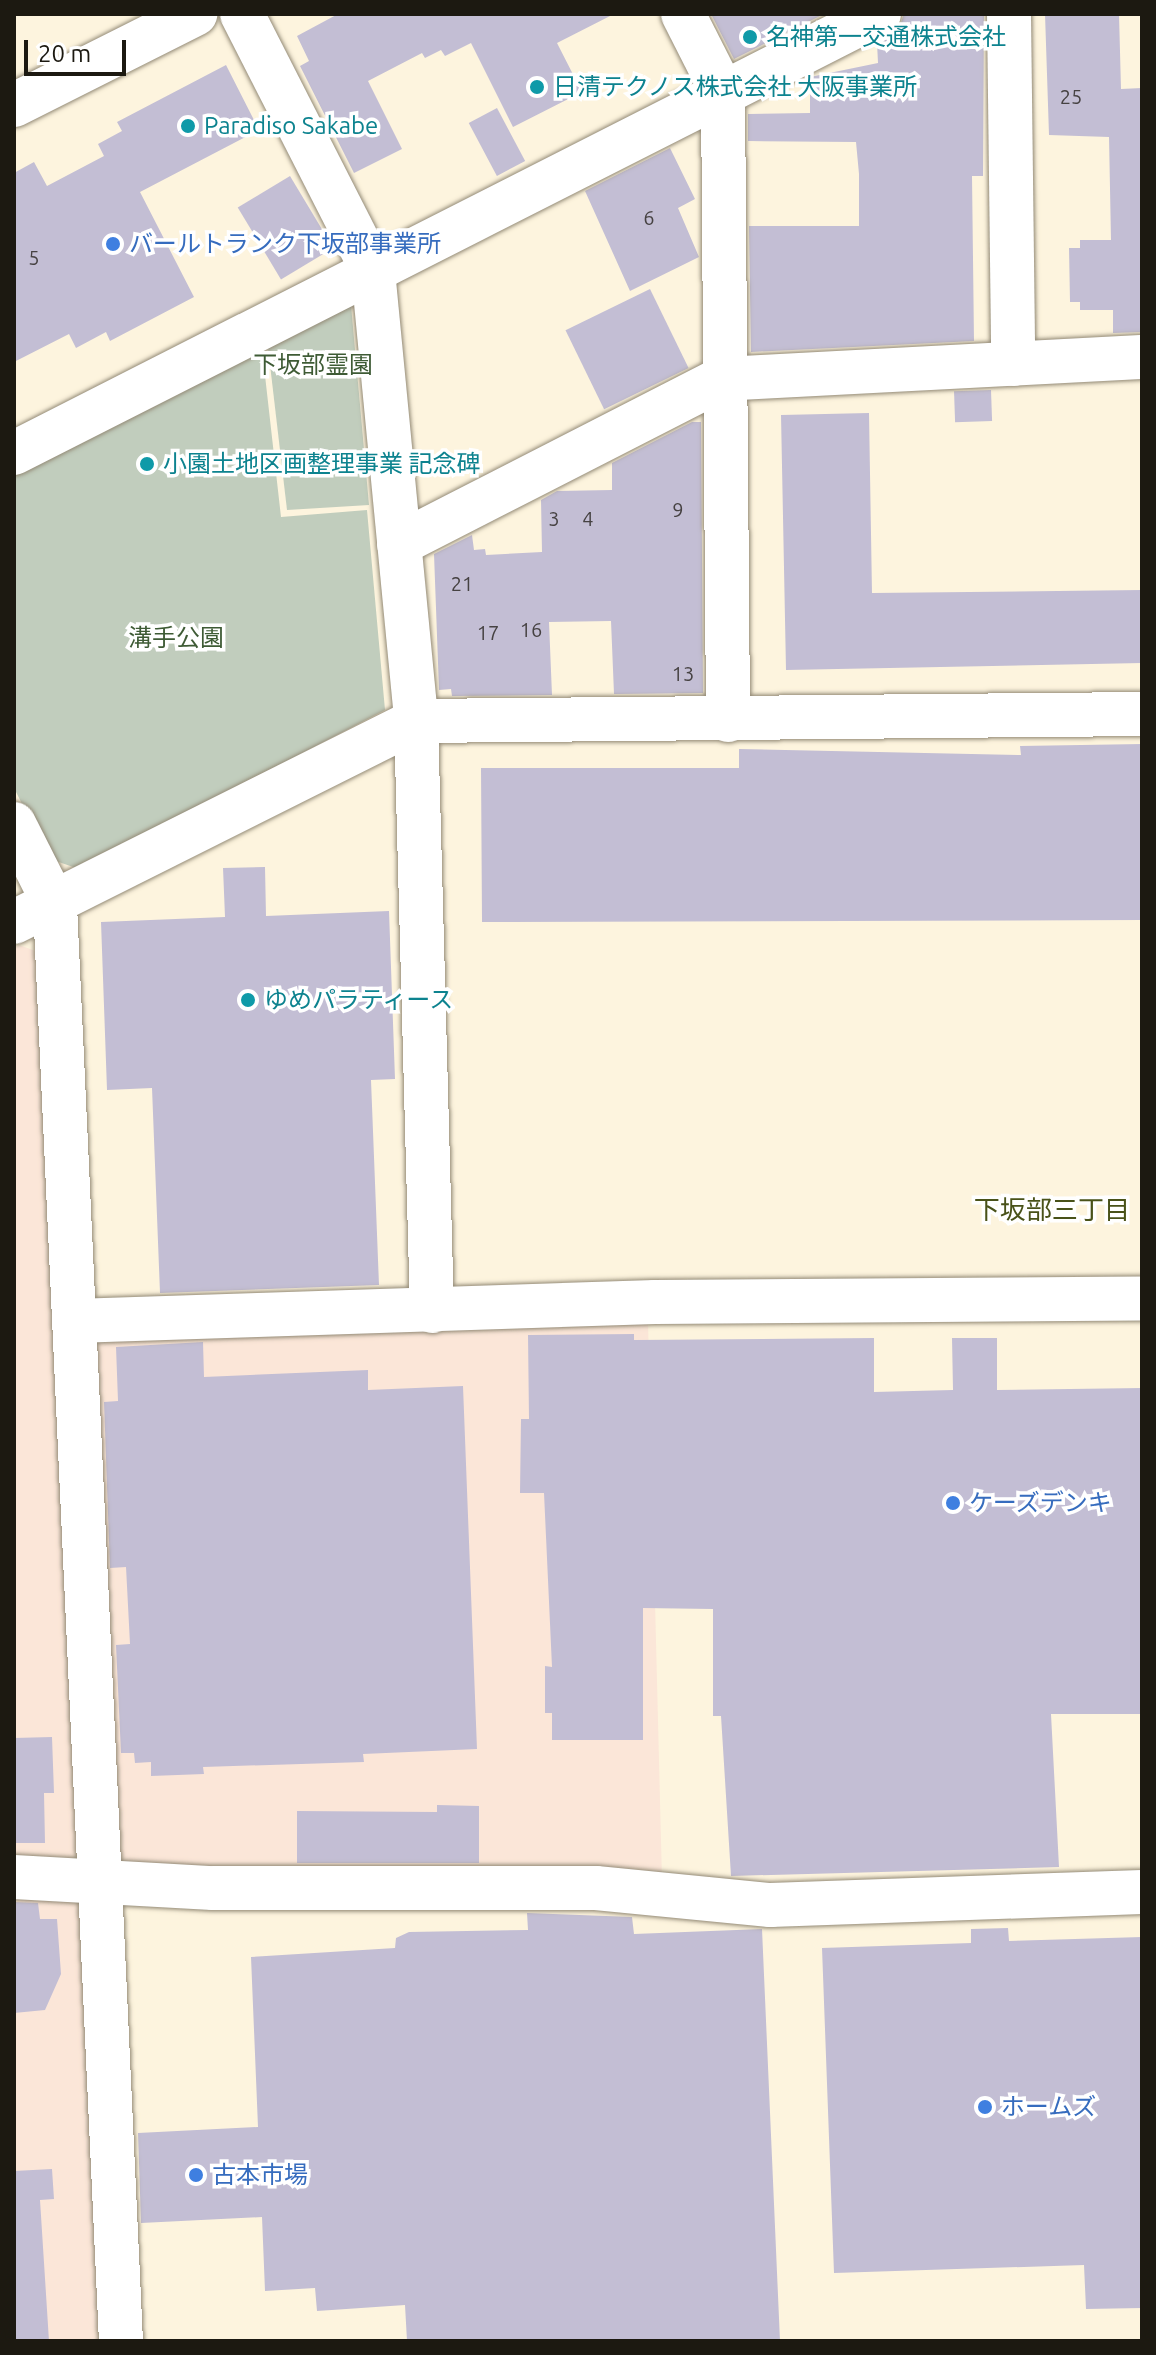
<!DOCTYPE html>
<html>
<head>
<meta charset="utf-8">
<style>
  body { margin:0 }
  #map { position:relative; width:1156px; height:2355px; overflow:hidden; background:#fdf4de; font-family:Ubuntu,"Noto Sans JP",sans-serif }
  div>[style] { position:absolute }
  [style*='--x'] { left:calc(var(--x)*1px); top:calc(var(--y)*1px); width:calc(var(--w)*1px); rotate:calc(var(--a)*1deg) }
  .industrial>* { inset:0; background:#fbe6d8 }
  .green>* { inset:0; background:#c1cdbd }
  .building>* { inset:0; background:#c3bed4; transform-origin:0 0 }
  .roads { filter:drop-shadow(0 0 2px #938a76) drop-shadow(0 0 2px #938a76) }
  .minor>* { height:44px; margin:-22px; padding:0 22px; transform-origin:22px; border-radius:22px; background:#fff }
  .dots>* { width:22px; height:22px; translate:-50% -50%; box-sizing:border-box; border:4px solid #fff; border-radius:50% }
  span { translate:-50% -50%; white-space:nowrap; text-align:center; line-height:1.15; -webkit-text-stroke:7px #fff; paint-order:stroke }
  .number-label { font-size:20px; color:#464242 }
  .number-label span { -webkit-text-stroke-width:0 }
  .culture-label { font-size:24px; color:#0d838f }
  .left { translate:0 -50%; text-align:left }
  .shop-label { font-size:24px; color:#366cbe }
  .park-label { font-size:24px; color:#3e5b35 }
  .neighbourhood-label { font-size:26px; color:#495219 }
  .frame { position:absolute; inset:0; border:16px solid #1c1911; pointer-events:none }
  .scale { position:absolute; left:24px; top:40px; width:102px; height:36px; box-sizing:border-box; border:4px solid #1c1911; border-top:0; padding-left:10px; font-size:24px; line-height:28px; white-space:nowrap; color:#1c1911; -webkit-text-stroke:6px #fff; paint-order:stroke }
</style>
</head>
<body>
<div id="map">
  <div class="industrial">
    <div style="clip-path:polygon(19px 945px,41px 953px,85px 1851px,66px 1865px,14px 1864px,14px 948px)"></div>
    <div style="clip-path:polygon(648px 1322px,662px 1880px,140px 1872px,113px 1860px,93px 1341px)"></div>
    <div style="clip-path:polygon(69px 1892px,90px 1906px,99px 2341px,14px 2341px,14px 1893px)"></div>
  </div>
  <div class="green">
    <div style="clip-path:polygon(351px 305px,369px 505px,287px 510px,267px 339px)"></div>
    <div style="clip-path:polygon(261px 340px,281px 517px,367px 510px,385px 710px,79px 869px,50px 859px,14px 788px,14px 465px)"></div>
  </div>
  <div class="building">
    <div style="clip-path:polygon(338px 14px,614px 14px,557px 43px,582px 92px,513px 127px,471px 43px,445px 56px,441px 50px,425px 58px,422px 53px,368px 81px,402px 149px,354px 173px,300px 66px,309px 61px,297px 36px)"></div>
    <div style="clip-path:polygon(711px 14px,824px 14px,734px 59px)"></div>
    <div style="clip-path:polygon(904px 14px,984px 14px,983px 176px,972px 176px,974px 341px,751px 352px,749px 226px,859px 226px,859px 174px,856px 142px,748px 141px,748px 114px,810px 113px,810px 77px,878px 63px,877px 43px,899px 28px)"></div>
    <div style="clip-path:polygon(1045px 14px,1119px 14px,1121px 89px,1142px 88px,1142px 332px,1113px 333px,1113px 310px,1080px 310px,1080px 302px,1070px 302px,1069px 248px,1080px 248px,1080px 240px,1111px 240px,1109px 137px,1049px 135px)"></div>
    <div style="clip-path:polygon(226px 65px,259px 130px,140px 192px,194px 297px,110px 341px,106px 332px,76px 348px,69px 334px,14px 362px,14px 173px,34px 162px,47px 186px,104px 156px,98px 144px,122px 131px,117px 122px)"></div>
    <div style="left:497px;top:108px;width:60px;height:32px;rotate:62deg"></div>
    <div style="clip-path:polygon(670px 148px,695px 199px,678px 208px,699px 257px,630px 291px,585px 191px)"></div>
    <div style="left:290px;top:176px;width:84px;height:61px;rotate:59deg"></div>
    <div style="left:650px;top:289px;width:88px;height:94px;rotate:64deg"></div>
    <div style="left:991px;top:390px;width:31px;height:37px;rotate:88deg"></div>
    <div style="clip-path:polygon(869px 413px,872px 593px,1142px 590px,1142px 663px,786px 670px,781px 415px)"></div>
    <div style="clip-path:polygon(692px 422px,701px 422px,703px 693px,614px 694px,611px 621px,549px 622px,552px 695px,452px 696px,451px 689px,439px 690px,434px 554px,472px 535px,474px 550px,485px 549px,486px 555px,542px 552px,541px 500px,557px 491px,612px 490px,612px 463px)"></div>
    <div style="clip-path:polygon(1142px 744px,1142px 920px,482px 922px,481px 768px,739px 768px,739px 749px,1021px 755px,1020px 746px)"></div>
    <div style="clip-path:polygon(265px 867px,266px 916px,389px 911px,395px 1079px,371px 1080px,379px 1285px,160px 1293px,152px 1088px,107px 1090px,101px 922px,225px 917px,223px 868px)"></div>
    <div style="clip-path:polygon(634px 1334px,634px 1340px,874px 1338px,874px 1392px,953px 1390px,952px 1338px,997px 1338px,997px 1390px,1142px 1388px,1142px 1714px,1051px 1714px,1059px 1867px,731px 1876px,721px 1716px,713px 1716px,713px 1609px,643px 1608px,643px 1740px,552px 1740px,552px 1713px,545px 1713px,545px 1666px,552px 1667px,544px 1493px,520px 1493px,521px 1419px,529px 1419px,528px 1335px)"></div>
    <div style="clip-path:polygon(203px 1342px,204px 1377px,368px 1370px,368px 1390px,463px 1386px,477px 1749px,363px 1754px,364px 1762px,203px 1767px,204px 1774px,151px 1776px,151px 1762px,135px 1763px,134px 1753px,121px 1753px,116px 1645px,130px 1644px,126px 1567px,110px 1568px,104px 1402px,118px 1401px,116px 1347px)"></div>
    <div style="clip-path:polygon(52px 1737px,54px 1793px,44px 1793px,45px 1843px,14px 1843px,14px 1738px)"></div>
    <div style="clip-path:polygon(437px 1805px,479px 1806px,479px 1863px,297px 1863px,297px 1811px,437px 1812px)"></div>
    <div style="clip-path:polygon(14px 1902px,38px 1903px,40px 1919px,57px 1919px,61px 1974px,45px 2010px,14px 2013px)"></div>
    <div style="clip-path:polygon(527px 1913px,632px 1917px,634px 1934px,762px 1929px,780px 2341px,407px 2341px,405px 2305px,317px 2311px,315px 2288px,265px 2291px,262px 2217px,141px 2223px,138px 2133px,258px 2127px,251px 1957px,395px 1948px,396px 1938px,409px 1932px,528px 1930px)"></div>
    <div style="clip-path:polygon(1008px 1928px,1009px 1941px,1142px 1937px,1142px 2308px,1086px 2309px,1084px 2265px,834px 2273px,822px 1948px,971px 1943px,971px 1929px)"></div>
    <div style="clip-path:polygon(52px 2169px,54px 2199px,40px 2200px,49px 2341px,14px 2341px,14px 2171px)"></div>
  </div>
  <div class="roads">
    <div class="minor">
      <div style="--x:242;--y:14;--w:288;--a:63"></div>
      <div style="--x:373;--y:271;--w:452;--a:84.5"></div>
      <div style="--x:416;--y:721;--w:590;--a:88.45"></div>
      <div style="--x:683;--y:14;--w:89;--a:63.1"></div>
      <div style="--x:723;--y:93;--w:627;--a:89.54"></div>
      <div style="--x:1009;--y:14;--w:350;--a:89.3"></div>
      <div style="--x:14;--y:105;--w:203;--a:-26.7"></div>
      <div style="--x:14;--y:453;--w:970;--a:-26.91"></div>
      <div style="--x:399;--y:544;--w:363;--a:-27.1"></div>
      <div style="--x:722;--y:379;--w:421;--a:-3"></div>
      <div style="--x:14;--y:824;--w:91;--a:63.2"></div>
      <div style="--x:55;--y:905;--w:1438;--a:87.37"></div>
      <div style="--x:14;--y:922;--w:449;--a:-26.6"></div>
      <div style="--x:416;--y:721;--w:726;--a:-0.55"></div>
      <div style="--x:74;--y:1321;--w:581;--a:-1.87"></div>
      <div style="--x:655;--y:1302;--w:487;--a:-0.4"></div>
      <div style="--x:14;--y:1877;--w:199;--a:3.2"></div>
      <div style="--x:213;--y:1888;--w:383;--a:0"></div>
      <div style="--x:596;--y:1888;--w:175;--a:5.6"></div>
      <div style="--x:770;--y:1905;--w:372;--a:-2"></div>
    </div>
  </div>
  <div class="dots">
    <div style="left:750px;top:37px;background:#0f9aa8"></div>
    <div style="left:537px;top:87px;background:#0f9aa8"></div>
    <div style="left:188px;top:126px;background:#0f9aa8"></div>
    <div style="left:113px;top:244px;background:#3f7fe0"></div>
    <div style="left:147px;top:464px;background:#0f9aa8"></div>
    <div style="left:248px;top:1000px;background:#0f9aa8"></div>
    <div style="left:953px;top:1503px;background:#3f7fe0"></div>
    <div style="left:985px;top:2107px;background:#3f7fe0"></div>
    <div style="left:196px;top:2175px;background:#3f7fe0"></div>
  </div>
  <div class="number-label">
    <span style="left:1071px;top:96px">25</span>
    <span style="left:649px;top:217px">6</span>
    <span style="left:34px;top:257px">5</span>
    <span style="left:678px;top:509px">9</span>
    <span style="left:554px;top:518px">3</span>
    <span style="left:588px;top:518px">4</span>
    <span style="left:462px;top:583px">21</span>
    <span style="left:531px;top:629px">16</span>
    <span style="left:488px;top:632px">17</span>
    <span style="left:683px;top:673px">13</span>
  </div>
  <div class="culture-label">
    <span class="left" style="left:766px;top:37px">名神第一交通株式会社</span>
    <span class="left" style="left:553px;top:87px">日清テクノス株式会社 大阪事業所</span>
    <span class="left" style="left:204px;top:126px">Paradiso Sakabe</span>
    <span class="left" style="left:163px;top:464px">小園土地区画整理事業 記念碑</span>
    <span class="left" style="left:264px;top:1000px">ゆめパラティース</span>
  </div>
  <div class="shop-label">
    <span class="left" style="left:129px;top:244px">バールトランク下坂部事業所</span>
    <span class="left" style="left:969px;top:1503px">ケーズデンキ</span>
    <span class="left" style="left:1001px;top:2107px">ホームズ</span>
    <span class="left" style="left:212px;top:2175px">古本市場</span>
  </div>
  <div class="park-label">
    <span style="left:313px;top:365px">下坂部霊園</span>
    <span style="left:176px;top:638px">溝手公園</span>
  </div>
  <div class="neighbourhood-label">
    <span style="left:1052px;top:1210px">下坂部三丁目</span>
  </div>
  <div class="frame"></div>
  <div class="scale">20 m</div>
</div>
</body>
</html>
